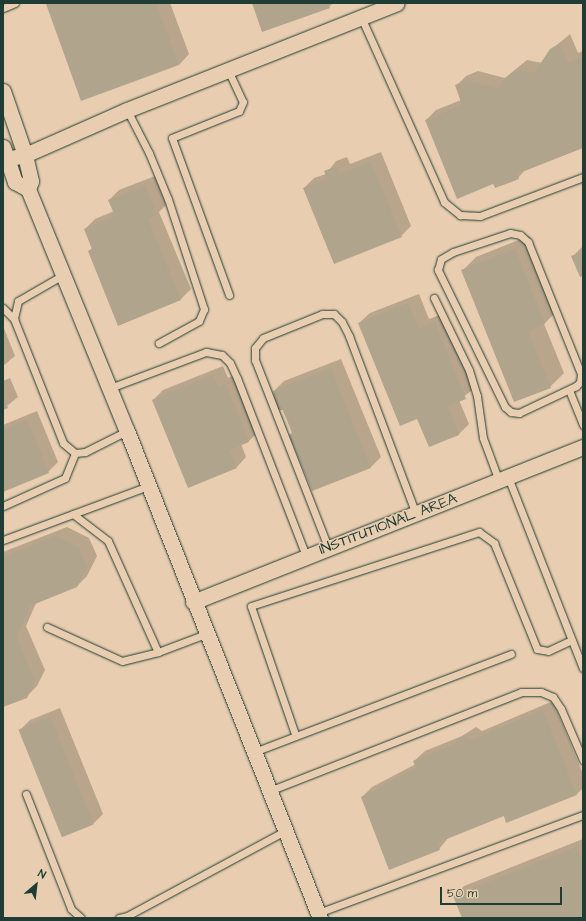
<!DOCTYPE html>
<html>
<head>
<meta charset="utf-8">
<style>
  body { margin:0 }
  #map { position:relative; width:586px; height:921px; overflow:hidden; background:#e8cdb0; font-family:"Architects Daughter",sans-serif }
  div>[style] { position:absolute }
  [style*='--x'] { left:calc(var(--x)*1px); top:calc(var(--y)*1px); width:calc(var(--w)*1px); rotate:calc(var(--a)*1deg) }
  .shadow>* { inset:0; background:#0003 }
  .building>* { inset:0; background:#b1a48d; transform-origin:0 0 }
  .roads { filter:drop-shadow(0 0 1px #1f3d34) drop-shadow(0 0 1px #1f3d34) }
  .service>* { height:7px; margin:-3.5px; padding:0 3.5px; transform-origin:3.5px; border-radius:3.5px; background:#e8cdb0 }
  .minor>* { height:15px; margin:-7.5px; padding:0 7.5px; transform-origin:7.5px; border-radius:7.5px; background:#e8cdb0 }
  span { translate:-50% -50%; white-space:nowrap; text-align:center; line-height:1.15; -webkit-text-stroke:3px #e8cdb0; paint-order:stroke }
  .street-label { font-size:15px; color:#1f3d34 }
  .frame { position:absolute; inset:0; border:4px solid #1f3d34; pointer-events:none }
  .north { position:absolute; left:16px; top:865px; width:40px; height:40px; -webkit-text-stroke:3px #e8cdb0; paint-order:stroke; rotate:28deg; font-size:11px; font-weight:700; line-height:16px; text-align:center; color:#1f3d34 }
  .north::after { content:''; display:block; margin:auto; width:14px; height:18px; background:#1f3d34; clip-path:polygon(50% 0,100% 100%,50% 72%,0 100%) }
  .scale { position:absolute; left:440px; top:887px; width:122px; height:18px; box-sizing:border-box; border:2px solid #1f3d34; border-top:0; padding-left:5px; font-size:12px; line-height:14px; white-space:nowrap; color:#1f3d34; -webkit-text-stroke:3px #e8cdb0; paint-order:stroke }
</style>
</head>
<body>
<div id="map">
  <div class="shadow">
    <div style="clip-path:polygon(48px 3px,170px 3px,189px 54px,179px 65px)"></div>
    <div style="clip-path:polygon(253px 3px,333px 3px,329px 7px)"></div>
    <div style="clip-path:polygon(570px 34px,578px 53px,583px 51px,583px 147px,526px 169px,518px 178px,426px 120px,436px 110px,461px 100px,456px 86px,466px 76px,478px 71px,505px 78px,527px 60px,542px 63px,551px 50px)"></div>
    <div style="clip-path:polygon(381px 152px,411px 226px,401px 236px,304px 188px,314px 178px,326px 174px,336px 161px,347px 157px,350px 164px)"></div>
    <div style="clip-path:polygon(155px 176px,166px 205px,159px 212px,191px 289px,181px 299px,118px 324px,89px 251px,92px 248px,85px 229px,95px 219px,114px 211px,109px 200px,119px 190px)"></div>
    <div style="clip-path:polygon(529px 236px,559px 309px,544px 324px,564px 373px,550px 387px,462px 271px,476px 257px)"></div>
    <div style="clip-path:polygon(583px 246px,583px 275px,572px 257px)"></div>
    <div style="clip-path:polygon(419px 294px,429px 319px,445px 313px,475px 388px,459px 400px,469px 424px,459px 434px,429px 446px,418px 418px,359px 323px,370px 313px)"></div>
    <div style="clip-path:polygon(3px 326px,15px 356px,3px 366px)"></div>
    <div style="clip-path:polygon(341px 359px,381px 457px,371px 467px,293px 433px,274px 391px,284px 381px)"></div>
    <div style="clip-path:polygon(223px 366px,228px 378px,236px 374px,259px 431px,249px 441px,241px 444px,246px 457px,236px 468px,153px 400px,163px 390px)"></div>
    <div style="clip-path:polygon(10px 378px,18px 397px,3px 409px,3px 381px)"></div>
    <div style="clip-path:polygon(37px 411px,58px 462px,48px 472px,3px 490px,3px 425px)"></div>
    <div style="clip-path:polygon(67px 527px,89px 538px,97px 556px,87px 576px,76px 587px,36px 603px,26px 626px,45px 670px,37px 686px,26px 697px,3px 706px,3px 552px)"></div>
    <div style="clip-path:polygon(553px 701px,583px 774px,583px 788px,577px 794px,507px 822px,504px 815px,449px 837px,439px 849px,362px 797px,372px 787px,416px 764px,414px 761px,425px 751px,462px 736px,476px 727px,482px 731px)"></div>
    <div style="clip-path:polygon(60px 708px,103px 814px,93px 824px,63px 836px,20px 730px,30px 720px)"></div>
    <div style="clip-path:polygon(583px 839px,583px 918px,463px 918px,454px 897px,464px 886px)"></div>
  </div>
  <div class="building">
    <div style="clip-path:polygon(48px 3px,156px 3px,179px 65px,81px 101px,46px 4px)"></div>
    <div style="clip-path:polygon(252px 3px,328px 3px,330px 8px,262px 32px)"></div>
    <div style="clip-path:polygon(560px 43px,568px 63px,583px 57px,583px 148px,517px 174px,519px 179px,495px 188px,493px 184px,457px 199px,425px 120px,462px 105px,455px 85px,467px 80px,498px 89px,504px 79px,516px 70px,534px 73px,550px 49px)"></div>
    <div style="clip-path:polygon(371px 162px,402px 237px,334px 264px,303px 188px,327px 178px,324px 171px,337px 166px,340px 174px)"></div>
    <div style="clip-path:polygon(145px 186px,157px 215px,148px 219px,181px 300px,118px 326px,88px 251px,92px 249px,84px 229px,115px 216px,108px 200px)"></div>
    <div style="clip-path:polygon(515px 249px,545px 324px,528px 331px,551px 388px,514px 402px,461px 270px)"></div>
    <div style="clip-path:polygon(583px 252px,583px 276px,580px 277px,571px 256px)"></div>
    <div style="clip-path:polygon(408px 303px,419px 329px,435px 322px,466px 399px,448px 406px,459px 435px,429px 447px,417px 419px,400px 426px,358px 323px)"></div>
    <div style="clip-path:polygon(331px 368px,371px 468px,312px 491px,289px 435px,292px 433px,283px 410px,277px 410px,273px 391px)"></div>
    <div style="clip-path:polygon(213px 375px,218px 387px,226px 384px,249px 442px,229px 450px,237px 468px,188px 488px,152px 400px)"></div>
    <div style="clip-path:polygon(3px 395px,8px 408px,3px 410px)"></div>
    <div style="clip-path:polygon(27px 420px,49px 473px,3px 492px,3px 430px)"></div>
    <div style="clip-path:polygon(56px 536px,79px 548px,87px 567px,77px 587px,30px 606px,17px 637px,35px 681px,27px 698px,3px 707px,3px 557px)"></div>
    <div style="clip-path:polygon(543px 710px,577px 795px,506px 823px,504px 816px,437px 843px,440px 850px,389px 870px,361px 797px,416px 768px,413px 761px,457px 743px,456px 740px,465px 736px,471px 740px)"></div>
    <div style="left:50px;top:717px;width:116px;height:34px;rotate:68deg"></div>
    <div style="clip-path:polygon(576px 847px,583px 864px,583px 918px,462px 918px,453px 896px)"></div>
  </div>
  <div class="roads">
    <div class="service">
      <div style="--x:3;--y:8;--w:13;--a:-23"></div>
      <div style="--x:361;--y:17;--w:203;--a:65.8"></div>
      <div style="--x:444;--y:202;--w:21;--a:39"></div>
      <div style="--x:460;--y:215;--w:20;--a:3"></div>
      <div style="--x:480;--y:216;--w:110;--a:-20.7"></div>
      <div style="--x:228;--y:70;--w:35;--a:65"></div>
      <div style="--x:243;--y:102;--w:10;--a:114"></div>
      <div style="--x:239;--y:111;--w:72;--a:158.1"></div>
      <div style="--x:172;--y:138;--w:167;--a:70"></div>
      <div style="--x:127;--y:110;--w:48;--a:62.9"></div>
      <div style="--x:149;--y:153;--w:50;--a:67.6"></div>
      <div style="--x:168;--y:199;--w:116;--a:71.9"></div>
      <div style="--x:204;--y:309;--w:13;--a:113"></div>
      <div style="--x:199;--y:321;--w:46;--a:151.2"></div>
      <div style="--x:510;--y:233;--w:10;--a:11"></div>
      <div style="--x:520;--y:235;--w:11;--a:41"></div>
      <div style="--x:528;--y:242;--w:142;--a:68.1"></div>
      <div style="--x:581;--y:374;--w:8;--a:97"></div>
      <div style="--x:580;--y:382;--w:6;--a:135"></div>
      <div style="--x:576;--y:386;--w:63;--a:154.7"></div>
      <div style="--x:519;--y:413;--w:8;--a:-173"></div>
      <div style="--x:511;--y:412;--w:8;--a:-140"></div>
      <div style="--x:505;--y:407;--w:153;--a:-116.1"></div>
      <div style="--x:438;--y:270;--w:11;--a:-75"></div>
      <div style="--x:441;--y:259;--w:14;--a:-30"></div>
      <div style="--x:453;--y:252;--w:60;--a:-18.4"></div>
      <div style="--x:63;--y:275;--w:52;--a:150"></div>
      <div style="--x:18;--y:301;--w:18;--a:103"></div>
      <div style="--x:14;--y:319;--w:133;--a:68.4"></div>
      <div style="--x:63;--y:443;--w:16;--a:40"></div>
      <div style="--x:75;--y:453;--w:10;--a:-6"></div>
      <div style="--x:85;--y:452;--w:47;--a:-26.6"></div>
      <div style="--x:434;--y:298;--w:80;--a:64.1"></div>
      <div style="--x:469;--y:370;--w:27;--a:73"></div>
      <div style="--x:477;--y:396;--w:42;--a:81.9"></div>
      <div style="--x:483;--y:438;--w:46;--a:69.6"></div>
      <div style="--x:3;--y:308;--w:16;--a:45"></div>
      <div style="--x:110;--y:388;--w:103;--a:-20.6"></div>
      <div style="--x:206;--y:352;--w:16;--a:11"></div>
      <div style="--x:222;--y:355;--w:11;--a:45"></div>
      <div style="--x:230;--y:363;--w:17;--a:65"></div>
      <div style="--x:237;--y:378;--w:191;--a:68.8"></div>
      <div style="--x:569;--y:390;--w:38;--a:68"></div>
      <div style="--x:508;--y:477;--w:205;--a:68.6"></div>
      <div style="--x:3;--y:506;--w:68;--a:-24.3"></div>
      <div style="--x:65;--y:478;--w:27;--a:-68"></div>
      <div style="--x:73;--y:514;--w:44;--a:37.6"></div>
      <div style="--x:108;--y:541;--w:122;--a:65.8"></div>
      <div style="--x:158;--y:652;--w:51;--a:-20.6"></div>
      <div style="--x:3;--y:540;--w:155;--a:-20.4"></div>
      <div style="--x:328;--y:547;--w:201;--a:-111.3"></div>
      <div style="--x:255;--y:360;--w:12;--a:-90"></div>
      <div style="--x:255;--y:348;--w:13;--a:-51"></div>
      <div style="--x:263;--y:338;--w:64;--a:-22.1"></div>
      <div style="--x:322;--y:314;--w:12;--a:0"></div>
      <div style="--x:334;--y:314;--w:11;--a:45"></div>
      <div style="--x:342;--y:322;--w:16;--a:63"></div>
      <div style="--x:349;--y:336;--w:190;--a:69.4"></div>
      <div style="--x:47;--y:627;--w:82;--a:24.4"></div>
      <div style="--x:122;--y:661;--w:37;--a:-14"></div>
      <div style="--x:295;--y:734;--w:135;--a:-109"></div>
      <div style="--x:251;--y:606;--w:240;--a:-18"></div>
      <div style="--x:479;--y:532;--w:19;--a:36"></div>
      <div style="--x:494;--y:543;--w:114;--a:67.9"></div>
      <div style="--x:537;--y:649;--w:11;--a:10"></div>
      <div style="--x:548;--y:651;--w:26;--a:-25"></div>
      <div style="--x:254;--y:752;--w:275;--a:-20.9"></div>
      <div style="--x:269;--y:791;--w:271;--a:-21.4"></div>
      <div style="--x:521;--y:692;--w:20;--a:0"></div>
      <div style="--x:541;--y:692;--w:13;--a:23"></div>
      <div style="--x:553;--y:697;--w:14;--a:56"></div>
      <div style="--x:561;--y:709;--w:56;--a:66.7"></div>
      <div style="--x:26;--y:794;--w:123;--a:68.6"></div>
      <div style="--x:71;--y:909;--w:13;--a:42"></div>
      <div style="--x:318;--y:913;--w:283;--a:-20.3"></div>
      <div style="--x:119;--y:918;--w:8;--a:-14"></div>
      <div style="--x:127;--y:916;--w:179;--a:-28.3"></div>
    </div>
    <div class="minor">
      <div style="--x:3;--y:91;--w:68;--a:71"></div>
      <div style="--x:25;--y:155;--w:27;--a:77"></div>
      <div style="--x:31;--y:181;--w:9;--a:111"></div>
      <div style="--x:3;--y:147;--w:37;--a:71"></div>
      <div style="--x:15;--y:182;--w:15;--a:28"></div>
      <div style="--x:28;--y:189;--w:261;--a:67.8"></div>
      <div style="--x:127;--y:431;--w:524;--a:68.38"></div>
      <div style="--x:7;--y:159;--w:18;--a:-13"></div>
      <div style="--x:25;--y:155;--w:111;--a:-23.8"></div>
      <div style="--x:127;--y:110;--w:290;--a:-21.6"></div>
      <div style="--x:193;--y:602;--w:420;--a:-21.7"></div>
    </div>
  </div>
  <div class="street-label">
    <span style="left:388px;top:524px;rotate:-21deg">INSTITUTIONAL AREA</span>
  </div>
  <div class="frame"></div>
  <div class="north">N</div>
  <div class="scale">50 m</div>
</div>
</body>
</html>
